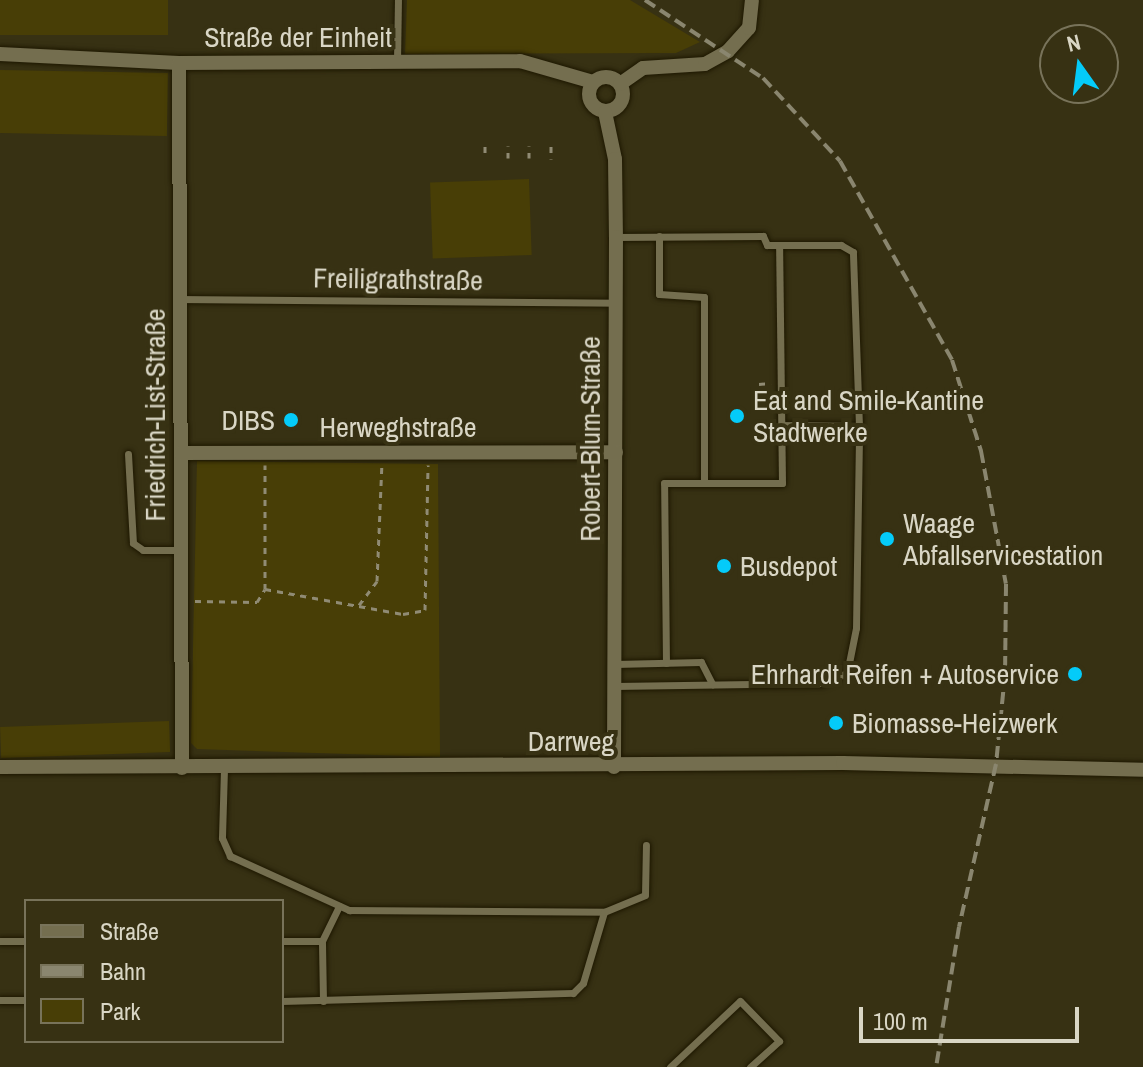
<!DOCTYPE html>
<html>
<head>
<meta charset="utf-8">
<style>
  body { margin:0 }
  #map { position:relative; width:1143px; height:1067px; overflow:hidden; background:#373113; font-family:"Archivo Narrow",sans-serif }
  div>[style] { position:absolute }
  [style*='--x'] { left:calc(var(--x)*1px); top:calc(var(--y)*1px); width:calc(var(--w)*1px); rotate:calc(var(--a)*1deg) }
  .green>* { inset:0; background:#483e06; transform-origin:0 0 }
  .path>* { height:3px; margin-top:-1.5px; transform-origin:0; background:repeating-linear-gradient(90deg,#908b74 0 6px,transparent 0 12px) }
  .roads { filter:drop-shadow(0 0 2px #1e1800) drop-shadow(0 0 2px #1e1800) }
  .lane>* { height:7px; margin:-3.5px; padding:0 3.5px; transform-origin:3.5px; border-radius:3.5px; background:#746e4f }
  .street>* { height:14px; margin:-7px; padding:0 7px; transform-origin:7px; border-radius:7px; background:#746e4f }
  .street>.ring { margin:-7px; padding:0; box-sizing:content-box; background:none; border:14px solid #746e4f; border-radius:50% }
  .rail>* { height:4px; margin-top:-2px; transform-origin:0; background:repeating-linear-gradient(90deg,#8a866f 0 12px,transparent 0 18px) }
  .dots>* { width:22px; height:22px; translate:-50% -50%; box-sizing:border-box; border:4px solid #373113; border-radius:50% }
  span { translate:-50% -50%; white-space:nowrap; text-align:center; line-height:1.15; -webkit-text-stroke:8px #373113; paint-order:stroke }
  .street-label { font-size:28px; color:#d9d6c5 }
  .poi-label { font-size:28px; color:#d9d6c5 }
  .left { translate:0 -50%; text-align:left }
  .right { translate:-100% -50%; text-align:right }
  .legend { position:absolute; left:24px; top:899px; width:260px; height:144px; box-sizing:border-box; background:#373113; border:2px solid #78735a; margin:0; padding:10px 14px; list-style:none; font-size:24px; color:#d9d6c5 }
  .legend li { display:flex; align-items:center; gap:16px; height:40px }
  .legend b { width:40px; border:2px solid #78735a }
  .north { position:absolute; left:1039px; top:24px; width:80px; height:80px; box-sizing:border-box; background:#373113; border:2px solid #78735a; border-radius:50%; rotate:346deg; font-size:22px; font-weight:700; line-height:32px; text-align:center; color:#d9d6c5 }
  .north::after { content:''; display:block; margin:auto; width:28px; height:36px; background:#04cbf9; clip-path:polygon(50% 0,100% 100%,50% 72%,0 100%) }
  .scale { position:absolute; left:859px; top:1007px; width:220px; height:36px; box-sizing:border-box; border:4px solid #d9d6c5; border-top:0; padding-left:10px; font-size:24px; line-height:28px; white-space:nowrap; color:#d9d6c5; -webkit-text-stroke:6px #373113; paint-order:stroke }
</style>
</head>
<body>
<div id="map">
  <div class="green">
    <div style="left:0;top:0;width:168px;height:35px"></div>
    <div style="clip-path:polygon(407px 0,630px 0,700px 42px,676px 53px,405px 54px)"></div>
    <div style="left:0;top:70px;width:168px;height:63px;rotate:1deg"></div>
    <div style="left:529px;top:179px;width:76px;height:99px;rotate:88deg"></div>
    <div style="clip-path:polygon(197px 461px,438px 464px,440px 757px,197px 749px,191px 743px)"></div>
    <div style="left:169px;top:721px;width:31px;height:169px;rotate:88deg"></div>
  </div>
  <div class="path">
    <div style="--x:485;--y:146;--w:12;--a:90"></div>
    <div style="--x:551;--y:146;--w:13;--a:90"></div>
    <div style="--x:508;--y:158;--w:12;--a:-90"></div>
    <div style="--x:529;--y:158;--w:12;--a:-90"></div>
    <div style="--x:759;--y:384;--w:12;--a:-5"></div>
    <div style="--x:265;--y:589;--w:140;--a:10.3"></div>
    <div style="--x:403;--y:614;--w:22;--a:-10"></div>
    <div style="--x:425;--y:610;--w:145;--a:-88.8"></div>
    <div style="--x:195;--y:601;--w:62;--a:0.9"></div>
    <div style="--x:257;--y:602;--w:15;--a:-58"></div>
    <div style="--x:265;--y:589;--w:124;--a:-90"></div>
    <div style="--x:359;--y:605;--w:30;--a:-53"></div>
    <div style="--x:377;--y:581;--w:117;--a:-87.6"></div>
  </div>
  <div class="roads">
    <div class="lane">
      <div style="--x:397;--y:62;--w:62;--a:-89.1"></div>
      <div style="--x:659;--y:236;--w:58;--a:90"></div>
      <div style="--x:659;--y:294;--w:45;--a:3.8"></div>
      <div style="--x:704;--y:297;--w:186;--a:90"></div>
      <div style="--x:180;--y:299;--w:436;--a:0.5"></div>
      <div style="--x:781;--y:425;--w:78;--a:0.7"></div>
      <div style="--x:128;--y:454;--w:89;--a:86.8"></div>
      <div style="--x:133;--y:543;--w:12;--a:35"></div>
      <div style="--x:143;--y:550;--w:38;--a:0"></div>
      <div style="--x:666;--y:663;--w:180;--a:-90.6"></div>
      <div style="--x:664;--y:483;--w:118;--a:0"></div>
      <div style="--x:782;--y:483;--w:238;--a:-90.7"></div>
      <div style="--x:615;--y:664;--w:86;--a:-1.3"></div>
      <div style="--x:701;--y:662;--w:25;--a:63"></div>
      <div style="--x:614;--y:686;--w:207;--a:-0.8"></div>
      <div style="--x:821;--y:683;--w:28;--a:-21"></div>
      <div style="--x:847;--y:673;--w:46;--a:-78.7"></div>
      <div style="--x:856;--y:628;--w:202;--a:-89.1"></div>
      <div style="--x:859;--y:426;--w:174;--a:-92"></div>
      <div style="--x:853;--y:252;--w:14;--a:-150"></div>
      <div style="--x:841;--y:245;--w:74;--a:180"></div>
      <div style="--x:767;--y:245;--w:10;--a:-114"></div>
      <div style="--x:763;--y:236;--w:147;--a:179.6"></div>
      <div style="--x:224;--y:769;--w:69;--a:91.7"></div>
      <div style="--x:222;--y:838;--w:20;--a:66"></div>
      <div style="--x:230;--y:856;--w:131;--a:24.4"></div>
      <div style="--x:349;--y:910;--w:255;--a:0.4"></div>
      <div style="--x:0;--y:941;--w:26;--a:0"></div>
      <div style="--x:282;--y:941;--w:40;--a:0"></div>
      <div style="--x:0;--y:1000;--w:26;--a:0"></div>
      <div style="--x:282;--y:1001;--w:291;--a:-1.6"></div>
      <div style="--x:573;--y:993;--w:14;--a:-45"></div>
      <div style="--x:583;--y:983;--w:74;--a:-73.5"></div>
      <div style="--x:604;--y:912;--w:44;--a:-22.5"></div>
      <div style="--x:645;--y:895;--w:50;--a:-88.9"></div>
      <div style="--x:323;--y:1001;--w:60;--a:-91"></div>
      <div style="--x:322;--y:941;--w:39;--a:-64"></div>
      <div style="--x:670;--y:1067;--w:96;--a:-43.3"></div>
      <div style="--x:740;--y:1001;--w:56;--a:45.7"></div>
      <div style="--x:779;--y:1041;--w:39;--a:138"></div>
    </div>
    <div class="street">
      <div style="--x:0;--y:54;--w:179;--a:2.9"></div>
      <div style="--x:179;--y:63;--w:341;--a:-0.3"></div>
      <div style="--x:520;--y:61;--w:76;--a:16"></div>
      <div style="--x:179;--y:63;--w:705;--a:89.76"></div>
      <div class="ring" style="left:589px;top:77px;width:20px;height:20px"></div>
      <div style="--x:620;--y:84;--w:28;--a:-35"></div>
      <div style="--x:643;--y:68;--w:62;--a:-3.7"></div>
      <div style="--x:705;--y:64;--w:26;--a:-29"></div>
      <div style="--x:728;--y:51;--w:31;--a:-48"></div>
      <div style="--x:749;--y:28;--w:28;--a:-84"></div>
      <div style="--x:605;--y:112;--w:48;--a:78"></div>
      <div style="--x:615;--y:159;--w:78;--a:89.3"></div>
      <div style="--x:616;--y:237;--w:530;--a:90.22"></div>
      <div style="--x:181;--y:453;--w:435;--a:-0.1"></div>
      <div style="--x:0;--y:767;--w:843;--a:-0.27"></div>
      <div style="--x:843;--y:763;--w:300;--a:1.3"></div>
    </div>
  </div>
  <div class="rail">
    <div style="--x:645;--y:0;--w:141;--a:33.5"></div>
    <div style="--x:763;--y:78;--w:113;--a:47.1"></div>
    <div style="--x:840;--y:161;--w:228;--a:60.6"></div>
    <div style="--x:952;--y:360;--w:96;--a:72.3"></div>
    <div style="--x:981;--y:451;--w:135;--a:79.4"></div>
    <div style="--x:1006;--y:584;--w:90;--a:90.6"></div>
    <div style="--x:1005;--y:674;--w:90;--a:95.7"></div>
    <div style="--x:996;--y:764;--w:167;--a:102.8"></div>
    <div style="--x:959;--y:927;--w:142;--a:99.3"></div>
  </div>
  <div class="dots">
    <div style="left:737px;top:416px;background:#04cbf9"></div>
    <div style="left:291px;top:420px;background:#04cbf9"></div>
    <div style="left:887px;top:539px;background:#04cbf9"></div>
    <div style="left:724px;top:566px;background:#04cbf9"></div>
    <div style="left:1075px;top:674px;background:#04cbf9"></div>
    <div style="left:836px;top:723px;background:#04cbf9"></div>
  </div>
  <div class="street-label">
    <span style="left:298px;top:37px">Straße der Einheit</span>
    <span style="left:398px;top:279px;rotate:1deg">Freiligrathstraße</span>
    <span style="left:155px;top:415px;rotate:-90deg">Friedrich-List-Straße</span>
    <span style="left:398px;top:427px">Herweghstraße</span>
    <span style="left:590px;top:439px;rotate:-90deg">Robert-Blum-Straße</span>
    <span style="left:571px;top:741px">Darrweg</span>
  </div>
  <div class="poi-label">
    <span class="left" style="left:753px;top:416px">Eat and Smile-Kantine<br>Stadtwerke</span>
    <span class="right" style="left:275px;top:420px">DIBS</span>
    <span class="left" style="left:903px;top:539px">Waage<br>Abfallservicestation</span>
    <span class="left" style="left:740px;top:566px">Busdepot</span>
    <span class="right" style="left:1059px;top:674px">Ehrhardt Reifen + Autoservice</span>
    <span class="left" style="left:852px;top:723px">Biomasse-Heizwerk</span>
  </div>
  <ul class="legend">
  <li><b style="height:10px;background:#746e4f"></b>Straße</li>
  <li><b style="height:10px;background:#8a866f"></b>Bahn</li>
  <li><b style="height:22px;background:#483e06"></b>Park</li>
  </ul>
  <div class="north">N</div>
  <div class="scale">100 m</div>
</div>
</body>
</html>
